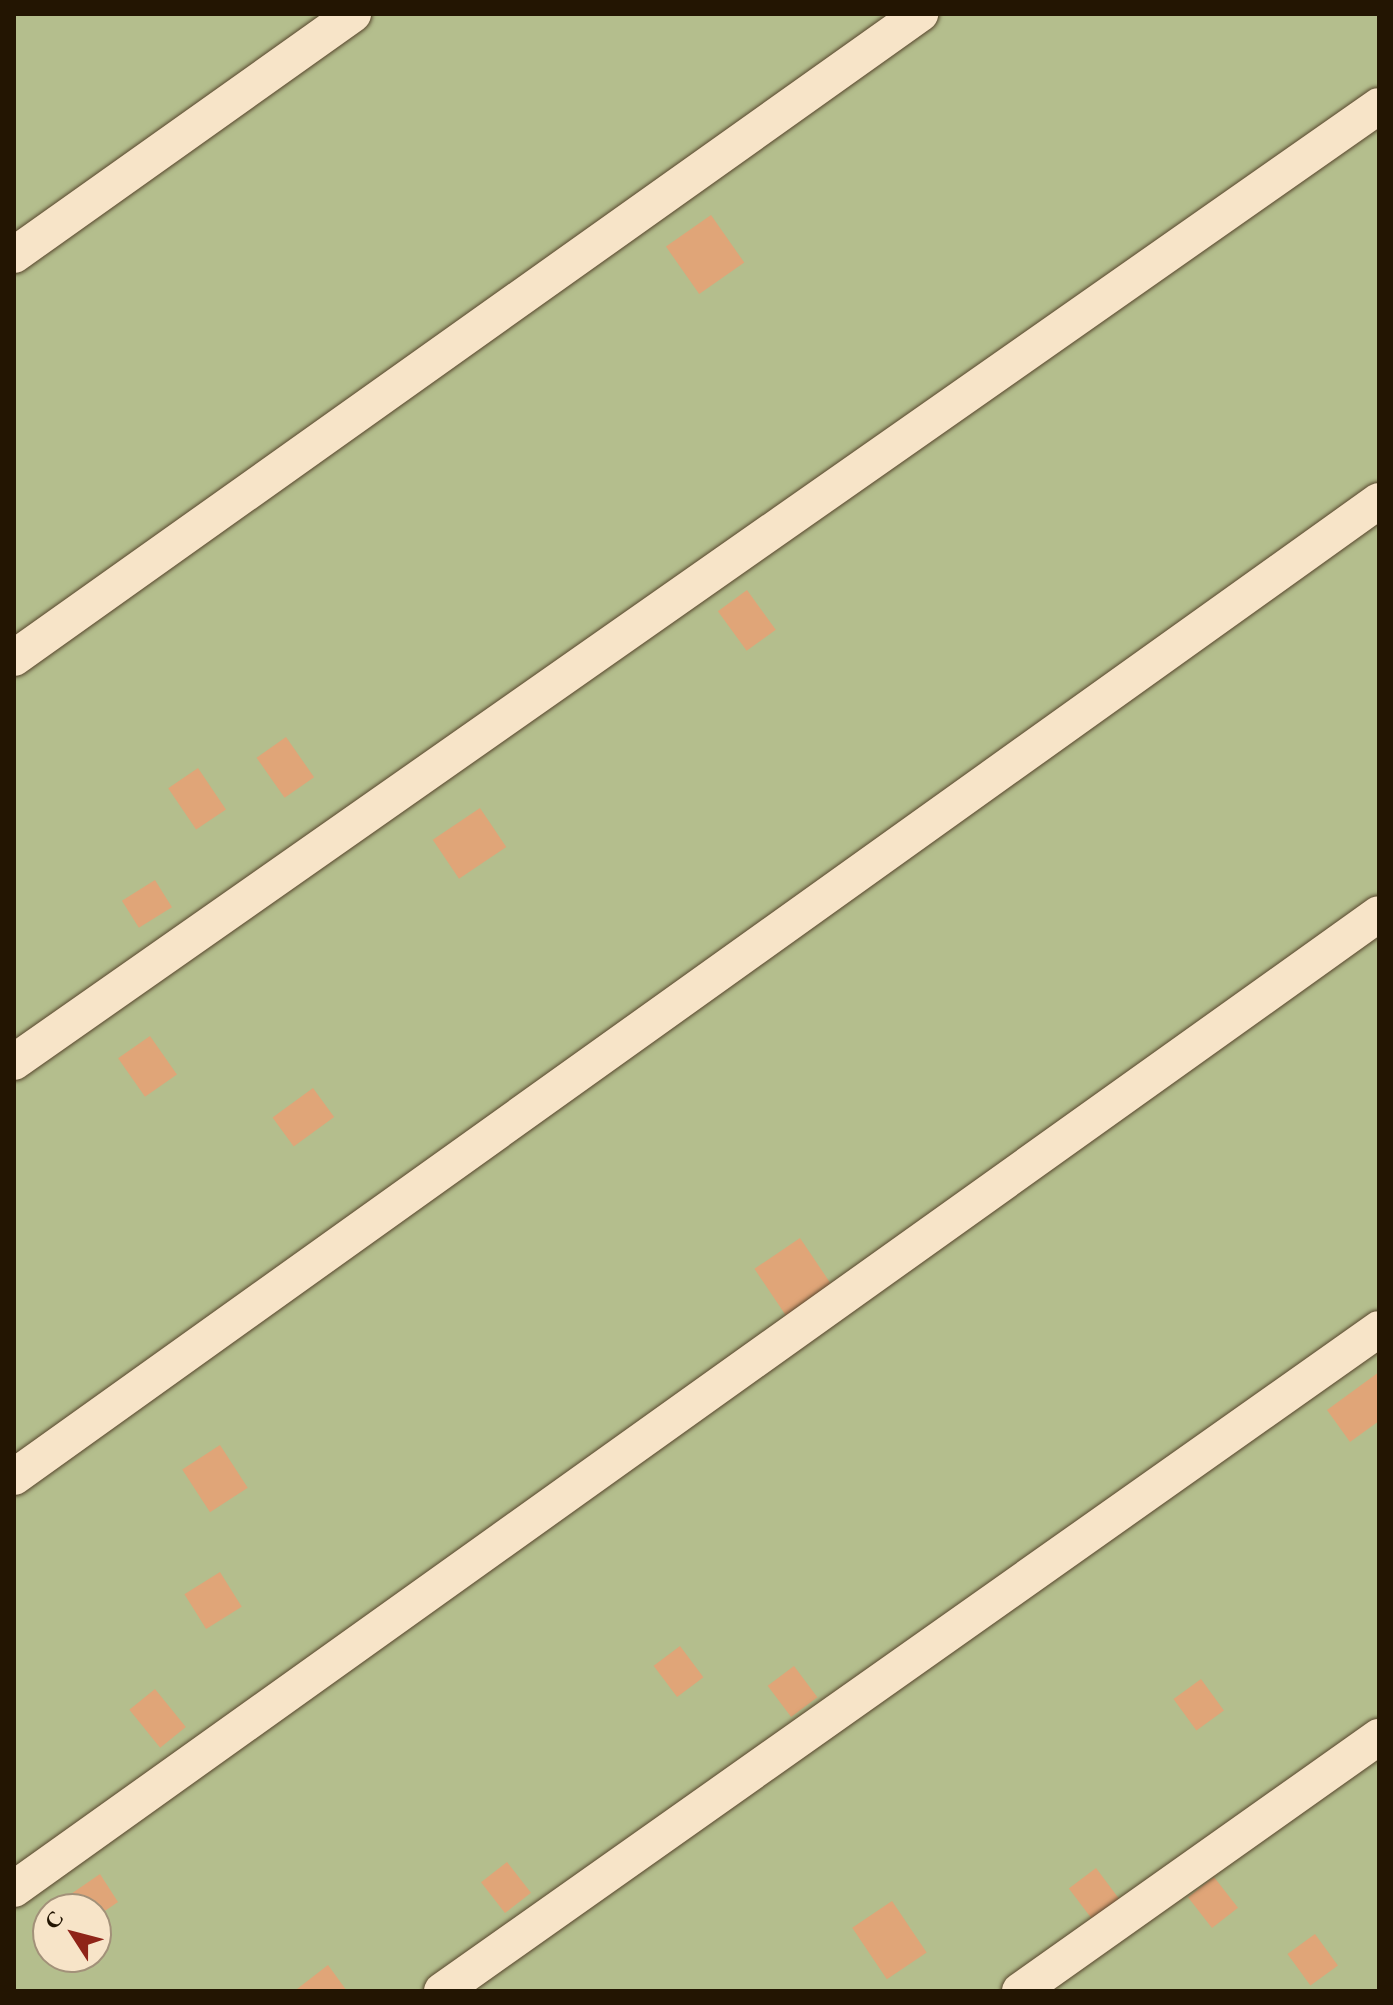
<!DOCTYPE html>
<html>
<head>
<meta charset="utf-8">
<style>
  body { margin:0 }
  #map { position:relative; width:1393px; height:2005px; overflow:hidden; background:#f2d5ab; font-family:"EB Garamond",serif }
  div>[style] { position:absolute }
  [style*='--x'] { left:calc(var(--x)*1px); top:calc(var(--y)*1px); width:calc(var(--w)*1px); rotate:calc(var(--a)*1deg) }
  .green>* { inset:0; background:#b4be8d }
  .building>* { inset:0; background:#e0a578; transform-origin:0 0 }
  .roads { filter:drop-shadow(0 0 2px #57452c) drop-shadow(0 0 2px #57452c) }
  .minor>* { height:36px; margin:-18px; padding:0 18px; transform-origin:18px; border-radius:18px; background:#f7e4c8 }
  span { translate:-50% -50%; white-space:nowrap; text-align:center; line-height:1.15; -webkit-text-stroke:7px #f7e4c8; paint-order:stroke }
  .frame { position:absolute; inset:0; border:16px solid #231502; pointer-events:none }
  .north { position:absolute; left:32px; top:1893px; width:80px; height:80px; box-sizing:border-box; background:#f7e4c8; border:2px solid #a29179; border-radius:50%; rotate:306deg; font-size:22px; font-weight:700; line-height:32px; text-align:center; color:#231502 }
  .north::after { content:''; display:block; margin:auto; width:28px; height:36px; background:#8f2418; clip-path:polygon(50% 0,100% 100%,50% 72%,0 100%) }
</style>
</head>
<body>
<div id="map">
  <div class="green">
    <div style="clip-path:polygon(evenodd,14px 14px,1379px 14px,1379px 1991px,14px 1991px,14px 14px,48px 1909px,96px 1909px,96px 1957px,48px 1957px,48px 1909px)"></div>
  </div>
  <div class="building">
    <div style="left:711px;top:215px;width:58px;height:55px;rotate:55deg"></div>
    <div style="left:747px;top:590px;width:49px;height:36px;rotate:54deg"></div>
    <div style="left:286px;top:737px;width:49px;height:36px;rotate:55deg"></div>
    <div style="left:198px;top:768px;width:50px;height:36px;rotate:56deg"></div>
    <div style="left:480px;top:808px;width:47px;height:57px;rotate:56deg"></div>
    <div style="left:155px;top:880px;width:32px;height:39px;rotate:58deg"></div>
    <div style="left:150px;top:1036px;width:47px;height:39px;rotate:55deg"></div>
    <div style="left:313px;top:1088px;width:36px;height:50px;rotate:54deg"></div>
    <div style="left:800px;top:1238px;width:59px;height:55px;rotate:56deg"></div>
    <div style="clip-path:polygon(1379px 1372px,1379px 1421px,1350px 1442px,1327px 1410px)"></div>
    <div style="left:220px;top:1445px;width:51px;height:45px;rotate:57deg"></div>
    <div style="left:220px;top:1572px;width:41px;height:42px;rotate:58deg"></div>
    <div style="left:680px;top:1646px;width:39px;height:33px;rotate:53deg"></div>
    <div style="left:794px;top:1666px;width:39px;height:33px;rotate:53deg"></div>
    <div style="left:1201px;top:1679px;width:39px;height:34px;rotate:54deg"></div>
    <div style="left:155px;top:1689px;width:49px;height:33px;rotate:51deg"></div>
    <div style="left:507px;top:1862px;width:39px;height:33px;rotate:52deg"></div>
    <div style="left:1096px;top:1868px;width:39px;height:34px;rotate:53deg"></div>
    <div style="clip-path:polygon(100px 1874px,118px 1902px,96px 1917px,96px 1909px,76px 1909px,68px 1896px)"></div>
    <div style="left:1214px;top:1877px;width:39px;height:33px;rotate:52deg"></div>
    <div style="left:892px;top:1901px;width:62px;height:48px;rotate:56deg"></div>
    <div style="left:1315px;top:1934px;width:39px;height:34px;rotate:54deg"></div>
    <div style="clip-path:polygon(328px 1965px,347px 1991px,299px 1991px,297px 1989px)"></div>
  </div>
  <div class="roads">
    <div class="minor">
      <div style="--x:14;--y:255;--w:416;--a:-35.4"></div>
      <div style="--x:14;--y:658;--w:1112;--a:-35.41"></div>
      <div style="--x:14;--y:1062;--w:1666;--a:-35.01"></div>
      <div style="--x:14;--y:1477;--w:1678;--a:-35.57"></div>
      <div style="--x:14;--y:1889;--w:1677;--a:-35.54"></div>
      <div style="--x:442;--y:1991;--w:1147;--a:-35.24"></div>
      <div style="--x:1020;--y:1991;--w:440;--a:-35.3"></div>
    </div>
  </div>
  <div class="frame"></div>
  <div class="north">С</div>
</div>
</body>
</html>
